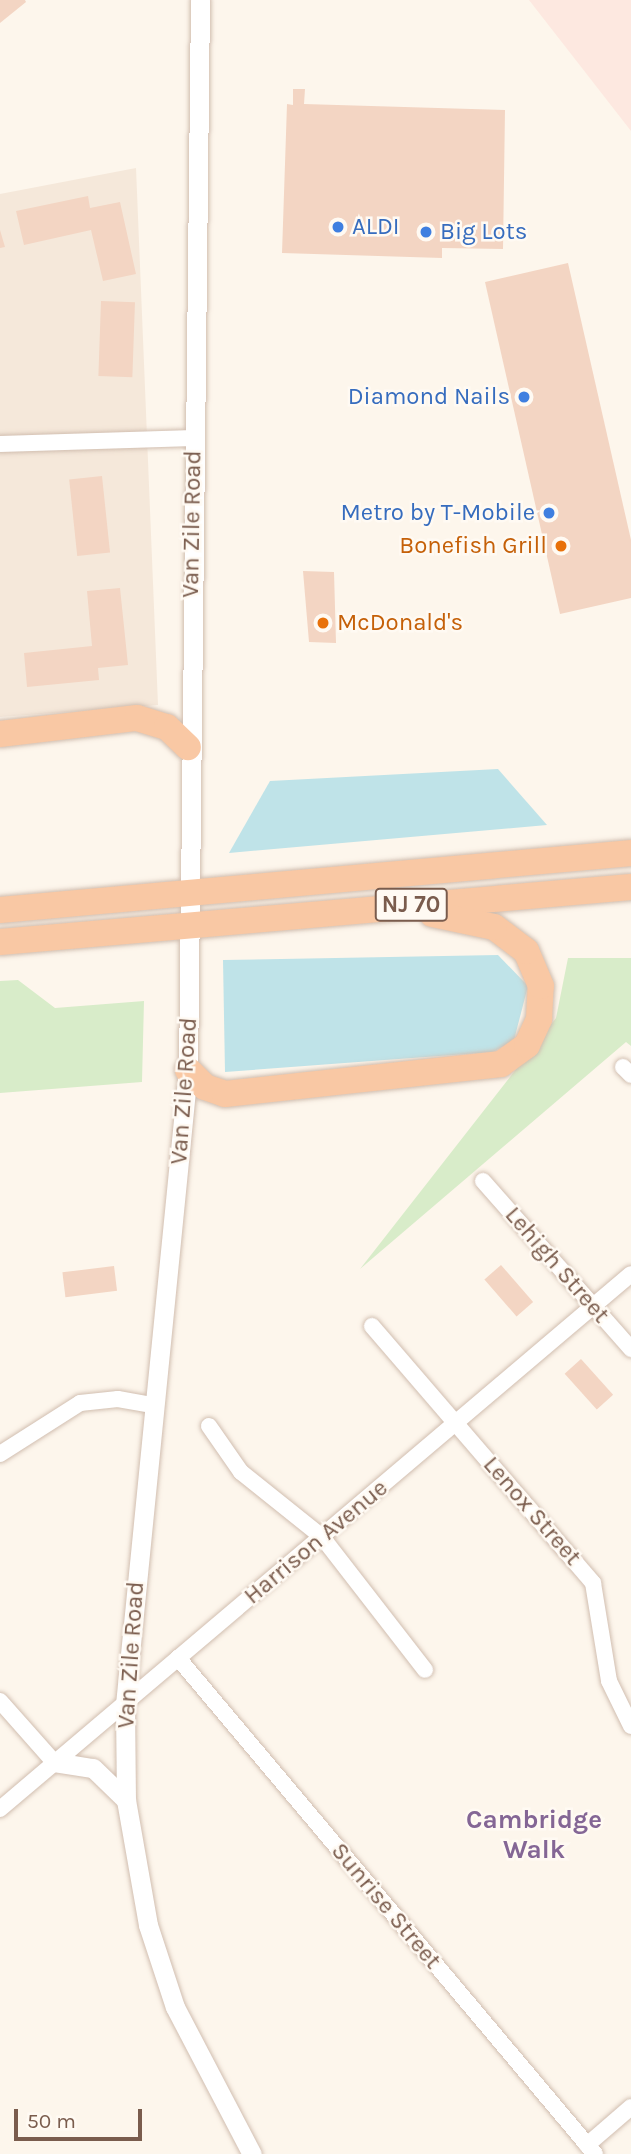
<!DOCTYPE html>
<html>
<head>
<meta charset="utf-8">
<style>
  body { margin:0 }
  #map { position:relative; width:631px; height:2154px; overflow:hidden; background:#fdf6ec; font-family:Karla,sans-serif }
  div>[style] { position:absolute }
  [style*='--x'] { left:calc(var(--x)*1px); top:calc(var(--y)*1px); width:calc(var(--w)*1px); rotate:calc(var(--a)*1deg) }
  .residential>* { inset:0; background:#f5e8da }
  .commercial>* { inset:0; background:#fde8e0 }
  .green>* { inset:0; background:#d8ecc9 }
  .water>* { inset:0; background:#bfe3e8 }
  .building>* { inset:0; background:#f3d5c3; transform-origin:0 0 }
  .roads { filter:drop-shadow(0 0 2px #d1beb0) drop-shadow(0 0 2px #d1beb0) }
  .minor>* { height:16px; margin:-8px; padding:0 8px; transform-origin:8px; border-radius:8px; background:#fff }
  .tertiary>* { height:19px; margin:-9.5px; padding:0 9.5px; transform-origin:9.5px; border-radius:9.5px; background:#fff }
  .trunk>* { height:26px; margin:-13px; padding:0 13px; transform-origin:13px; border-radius:13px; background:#f9c8a4 }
  .dots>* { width:19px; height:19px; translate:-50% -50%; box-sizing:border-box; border:4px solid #fffaf3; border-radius:50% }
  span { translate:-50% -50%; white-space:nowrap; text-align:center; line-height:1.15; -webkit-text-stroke:5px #fffaf3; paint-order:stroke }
  .shield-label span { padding:2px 5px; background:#fffaf3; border:2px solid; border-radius:5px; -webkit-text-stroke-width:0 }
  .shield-label { font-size:23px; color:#7a5c4d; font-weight:700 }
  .shop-label { font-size:24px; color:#366cbe }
  .left { translate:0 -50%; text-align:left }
  .right { translate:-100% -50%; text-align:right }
  .street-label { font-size:24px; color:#7a5c4d }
  .food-label { font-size:24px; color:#c56008 }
  .neighbourhood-label { font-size:26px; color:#846695; font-weight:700 }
  .scale { position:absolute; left:14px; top:2109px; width:128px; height:32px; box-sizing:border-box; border:4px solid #7a5c4d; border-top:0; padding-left:9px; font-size:21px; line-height:24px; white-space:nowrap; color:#7a5c4d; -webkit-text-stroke:5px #fffaf3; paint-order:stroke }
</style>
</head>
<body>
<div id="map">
  <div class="residential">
    <div style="clip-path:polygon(136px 168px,158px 705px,0 717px,0 194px)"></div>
  </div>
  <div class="commercial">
    <div style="clip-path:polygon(529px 0,631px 0,631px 131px)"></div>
  </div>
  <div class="green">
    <div style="clip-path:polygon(568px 958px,631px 958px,631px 1046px,626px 1042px,360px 1269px,556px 1018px)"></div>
    <div style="clip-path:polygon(18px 980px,55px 1008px,144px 1001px,142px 1082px,0 1093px,0 981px)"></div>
  </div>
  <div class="water">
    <div style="clip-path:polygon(498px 769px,547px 825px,229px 853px,270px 781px)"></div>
    <div style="clip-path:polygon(498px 955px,528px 986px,514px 1040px,493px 1052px,225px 1072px,223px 960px)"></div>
  </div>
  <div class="building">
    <div style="clip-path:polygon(0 0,25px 0,26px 2px,0 23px)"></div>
    <div style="clip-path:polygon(293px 89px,305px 89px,304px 104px,505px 110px,503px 249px,442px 248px,442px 258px,282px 253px,287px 104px,293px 105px)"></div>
    <div style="clip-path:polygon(88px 196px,90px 208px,120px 202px,136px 274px,103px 281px,91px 230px,24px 245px,16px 211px)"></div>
    <div style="clip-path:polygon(0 230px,5px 247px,0 248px)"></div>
    <div style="clip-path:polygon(568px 263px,631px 540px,631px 598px,560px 614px,485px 282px)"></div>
    <div style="left:101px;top:301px;width:34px;height:75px;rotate:2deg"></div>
    <div style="left:102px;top:476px;width:77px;height:33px;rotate:84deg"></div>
    <div style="clip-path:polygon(303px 571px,334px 572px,336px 643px,309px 642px)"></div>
    <div style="clip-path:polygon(120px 588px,128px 665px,98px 668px,99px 680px,27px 687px,24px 653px,92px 646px,87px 591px)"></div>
    <div style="left:501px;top:1265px;width:49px;height:22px;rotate:49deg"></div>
    <div style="left:114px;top:1266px;width:25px;height:52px;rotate:83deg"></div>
    <div style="left:581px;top:1359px;width:48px;height:22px;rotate:48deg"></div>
  </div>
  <div class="roads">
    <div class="minor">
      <div style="--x:0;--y:444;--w:194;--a:-1.8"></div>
      <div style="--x:623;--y:1067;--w:11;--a:45"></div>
      <div style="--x:483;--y:1181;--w:224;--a:48.6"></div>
      <div style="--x:372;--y:1326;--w:339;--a:49.3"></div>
      <div style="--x:593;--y:1583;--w:99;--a:80.7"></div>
      <div style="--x:609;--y:1681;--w:50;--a:63.9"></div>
      <div style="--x:209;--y:1426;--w:56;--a:55.2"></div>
      <div style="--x:241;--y:1472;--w:104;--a:38.7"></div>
      <div style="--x:322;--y:1537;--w:168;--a:52.2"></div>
      <div style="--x:0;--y:1454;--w:95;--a:-32.5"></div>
      <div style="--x:80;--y:1403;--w:38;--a:-6"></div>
      <div style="--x:118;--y:1399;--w:35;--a:10"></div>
      <div style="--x:178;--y:1658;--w:648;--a:49.95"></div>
      <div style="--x:0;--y:1701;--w:81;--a:48.5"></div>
      <div style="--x:0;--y:1809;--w:827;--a:-40.29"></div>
      <div style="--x:587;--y:2145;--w:58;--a:-40.8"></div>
    </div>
    <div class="tertiary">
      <div style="--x:200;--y:0;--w:1070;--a:90.64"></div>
      <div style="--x:188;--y:1070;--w:638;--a:95.67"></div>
      <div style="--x:125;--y:1705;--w:95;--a:89.4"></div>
      <div style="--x:126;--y:1800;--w:127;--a:80"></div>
      <div style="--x:148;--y:1925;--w:86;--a:71.8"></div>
      <div style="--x:175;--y:2007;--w:166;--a:62.4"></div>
      <div style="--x:54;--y:1762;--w:39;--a:9"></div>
      <div style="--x:93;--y:1768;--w:46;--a:44.1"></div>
    </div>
    <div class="trunk">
      <div style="--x:0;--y:734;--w:138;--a:-6.7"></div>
      <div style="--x:137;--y:718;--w:31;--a:17"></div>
      <div style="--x:167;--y:727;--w:29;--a:44"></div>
      <div style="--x:0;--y:910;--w:634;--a:-5.16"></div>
      <div style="--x:0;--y:942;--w:633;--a:-4.98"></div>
      <div style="--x:188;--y:1070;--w:24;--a:45"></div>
      <div style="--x:205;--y:1087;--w:21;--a:19"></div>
      <div style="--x:225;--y:1094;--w:278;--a:-6.2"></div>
      <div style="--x:501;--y:1064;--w:32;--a:-36"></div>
      <div style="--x:527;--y:1045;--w:29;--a:-65"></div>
      <div style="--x:539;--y:1019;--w:33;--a:-87"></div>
      <div style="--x:541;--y:986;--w:38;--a:-113"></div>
      <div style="--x:526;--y:951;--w:40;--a:-143"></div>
      <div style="--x:494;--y:927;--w:63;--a:-168.2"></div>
    </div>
  </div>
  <div class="dots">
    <div style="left:338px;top:227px;background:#3f7fe0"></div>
    <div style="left:426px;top:232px;background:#3f7fe0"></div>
    <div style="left:524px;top:397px;background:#3f7fe0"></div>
    <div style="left:549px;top:513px;background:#3f7fe0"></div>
    <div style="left:561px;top:546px;background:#e8710a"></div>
    <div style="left:323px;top:623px;background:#e8710a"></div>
  </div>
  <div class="shield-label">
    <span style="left:411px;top:905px">NJ 70</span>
  </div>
  <div class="shop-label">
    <span class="left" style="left:352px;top:227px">ALDI</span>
    <span class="left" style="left:440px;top:232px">Big Lots</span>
    <span class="right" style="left:510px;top:397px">Diamond Nails</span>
    <span class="right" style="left:535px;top:513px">Metro by T-Mobile</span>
  </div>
  <div class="street-label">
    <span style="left:192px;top:524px;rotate:-89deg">Van Zile Road</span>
    <span style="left:184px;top:1091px;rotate:-86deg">Van Zile Road</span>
    <span style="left:557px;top:1265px;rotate:49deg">Lehigh Street</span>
    <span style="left:532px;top:1511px;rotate:49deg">Lenox Street</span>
    <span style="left:316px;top:1542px;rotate:-40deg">Harrison Avenue</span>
    <span style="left:131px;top:1655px;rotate:-86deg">Van Zile Road</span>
    <span style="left:386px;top:1906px;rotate:50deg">Sunrise Street</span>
  </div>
  <div class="food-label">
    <span class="right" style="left:547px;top:546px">Bonefish Grill</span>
    <span class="left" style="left:337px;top:623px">McDonald's</span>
  </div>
  <div class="neighbourhood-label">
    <span style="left:534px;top:1835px">Cambridge<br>Walk</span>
  </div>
  <div class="scale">50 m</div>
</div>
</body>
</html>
